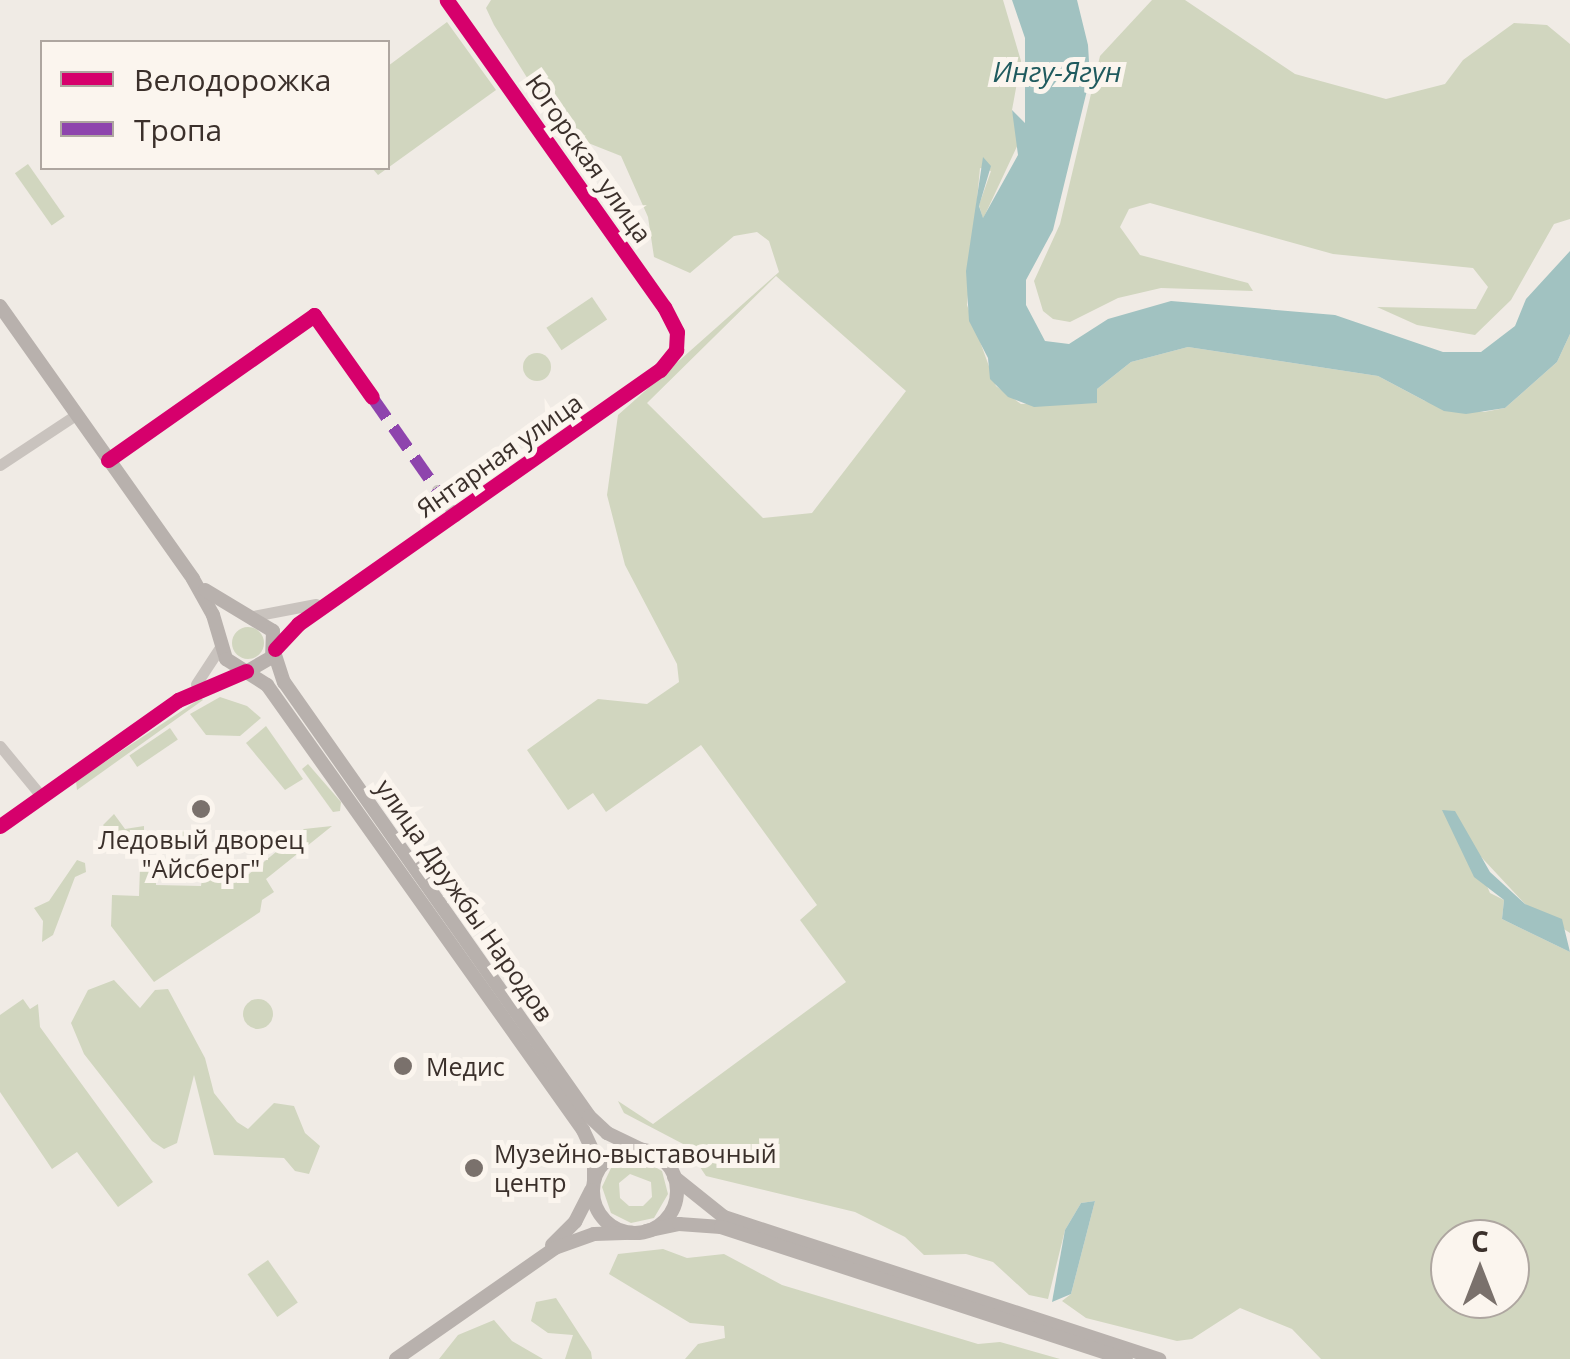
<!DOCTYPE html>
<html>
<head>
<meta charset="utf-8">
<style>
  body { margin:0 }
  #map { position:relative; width:1570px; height:1359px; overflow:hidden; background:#f0ebe5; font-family:"Open Sans",sans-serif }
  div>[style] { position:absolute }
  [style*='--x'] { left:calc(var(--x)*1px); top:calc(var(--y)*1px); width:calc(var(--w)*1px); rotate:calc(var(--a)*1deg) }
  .green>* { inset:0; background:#d1d6bf; transform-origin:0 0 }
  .round { border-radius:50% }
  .water>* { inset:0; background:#a1c2c1 }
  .minor>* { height:11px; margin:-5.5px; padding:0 5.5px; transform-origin:5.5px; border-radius:5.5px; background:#c9c3be }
  .major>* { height:14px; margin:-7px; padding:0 7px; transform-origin:7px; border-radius:7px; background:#b8b1ad }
  .major>.ring { margin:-7px; padding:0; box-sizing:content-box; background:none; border:14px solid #b8b1ad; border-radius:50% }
  .quiet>* { height:12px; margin-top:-6px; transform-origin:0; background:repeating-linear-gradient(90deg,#8e44ad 0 25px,transparent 0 37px) }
  .cycleway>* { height:15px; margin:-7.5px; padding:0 7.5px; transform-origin:7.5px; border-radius:7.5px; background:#d6006c }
  .dots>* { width:28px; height:28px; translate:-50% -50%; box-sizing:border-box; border:5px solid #fbf5ee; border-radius:50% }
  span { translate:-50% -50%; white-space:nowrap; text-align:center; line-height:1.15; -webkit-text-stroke:10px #fbf5ee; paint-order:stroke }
  .street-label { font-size:25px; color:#3b302b }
  .poi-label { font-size:25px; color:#3b302b }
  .left { translate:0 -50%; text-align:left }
  .water-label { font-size:28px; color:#1f5a5e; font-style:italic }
  .legend { position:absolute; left:40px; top:40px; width:350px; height:130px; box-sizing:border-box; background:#fbf5ee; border:2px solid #aea6a0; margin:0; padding:12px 18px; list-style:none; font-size:30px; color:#3b302b }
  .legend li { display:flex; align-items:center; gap:20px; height:50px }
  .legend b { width:50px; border:2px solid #aea6a0 }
  .north { position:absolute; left:1430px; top:1219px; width:100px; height:100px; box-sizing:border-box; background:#fbf5ee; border:2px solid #aea6a0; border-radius:50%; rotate:0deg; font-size:28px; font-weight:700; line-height:40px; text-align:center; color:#3b302b }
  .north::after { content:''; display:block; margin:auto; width:35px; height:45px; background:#7a716c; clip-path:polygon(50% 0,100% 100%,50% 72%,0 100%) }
</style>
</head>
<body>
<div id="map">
  <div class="green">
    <div style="clip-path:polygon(evenodd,491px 0,1003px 0,1021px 61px,1012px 110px,1019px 142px,983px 219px,979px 205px,991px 171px,980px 168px,967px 305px,996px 386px,1021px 404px,1096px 403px,1097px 389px,1131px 362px,1188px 347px,1378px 376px,1425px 401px,1484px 412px,1505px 408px,1557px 362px,1570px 334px,1570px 933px,1525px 904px,1469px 844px,1490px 893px,1504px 900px,1502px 919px,1570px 952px,1570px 1359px,1321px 1359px,1292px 1329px,1240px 1308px,1192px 1339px,1177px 1341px,1086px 1318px,1062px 1301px,1071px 1294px,1095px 1201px,1081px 1203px,1065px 1230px,1048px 1299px,1029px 1295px,993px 1262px,966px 1254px,924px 1255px,905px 1237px,855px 1212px,706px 1176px,685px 1145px,624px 1113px,618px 1101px,653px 1124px,846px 982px,800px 920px,817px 905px,701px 745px,606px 812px,593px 793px,568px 810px,527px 750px,598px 699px,647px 704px,679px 682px,677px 664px,625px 565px,607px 495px,618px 415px,779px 272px,769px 241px,757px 232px,734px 236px,690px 273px,654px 257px,648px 217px,621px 156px,573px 137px,546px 108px,494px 25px,486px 8px,491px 0,776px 276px,906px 391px,812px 513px,763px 518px,647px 403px,776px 276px,491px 0,1450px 1239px,1510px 1239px,1510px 1299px,1450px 1299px,1450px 1239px)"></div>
    <div style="clip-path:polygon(1152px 0,1185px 0,1295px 74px,1386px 99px,1445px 84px,1463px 60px,1514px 23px,1547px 25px,1570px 44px,1570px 219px,1554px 224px,1511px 300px,1475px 335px,1417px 325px,1377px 307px,1476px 309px,1488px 287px,1473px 268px,1333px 254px,1150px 203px,1129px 209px,1120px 227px,1140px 255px,1248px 283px,1253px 291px,1161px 288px,1118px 298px,1070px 322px,1053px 319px,1043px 311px,1034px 281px,1060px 224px,1100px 56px)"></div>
    <div style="clip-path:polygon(447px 22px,496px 90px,378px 175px,372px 168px,388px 168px,388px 66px)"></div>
    <div style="left:28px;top:164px;width:64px;height:16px;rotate:55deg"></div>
    <div style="left:592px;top:297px;width:27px;height:55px;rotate:56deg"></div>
    <div class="round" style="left:523px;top:353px;width:28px;height:28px"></div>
    <div class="round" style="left:232px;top:627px;width:32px;height:32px"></div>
    <div style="clip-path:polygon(220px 697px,247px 706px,261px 718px,240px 736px,206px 735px,190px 714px)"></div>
    <div style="clip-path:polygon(201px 698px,203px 700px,77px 790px,76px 781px)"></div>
    <div style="clip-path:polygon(266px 726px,303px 779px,285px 790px,246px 743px)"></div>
    <div style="left:170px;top:728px;width:14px;height:49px;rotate:56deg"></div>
    <div style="clip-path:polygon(308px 764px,341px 802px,340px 811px,333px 812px,302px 769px)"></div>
    <div style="clip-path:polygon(114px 814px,125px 829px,144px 826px,144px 855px,119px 844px,103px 825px)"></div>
    <div style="clip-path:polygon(332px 826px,266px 879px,274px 892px,262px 900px,260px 912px,154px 982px,111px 926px,112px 895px,139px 896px,140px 868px,156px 869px,156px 885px,201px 886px,203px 873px,249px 874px,304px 829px)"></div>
    <div style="clip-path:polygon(152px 831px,202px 832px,202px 864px,200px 848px,152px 847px)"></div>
    <div style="clip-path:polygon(77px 860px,85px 863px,86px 872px,75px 877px,53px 935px,42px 942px,43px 921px,34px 908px,49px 901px)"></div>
    <div style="clip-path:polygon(114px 980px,140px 1008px,155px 990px,168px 989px,205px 1058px,214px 1093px,237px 1122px,248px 1129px,274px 1103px,294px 1106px,305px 1133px,320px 1146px,309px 1174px,295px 1171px,284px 1158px,214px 1155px,194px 1075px,177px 1143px,164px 1149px,152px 1141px,84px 1054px,71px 1023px,88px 990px)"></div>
    <div style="clip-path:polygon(23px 999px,30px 1009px,38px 1004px,40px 1027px,153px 1182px,118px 1207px,77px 1152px,52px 1169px,0 1092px,0 1015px)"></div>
    <div class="round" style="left:243px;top:999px;width:30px;height:30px"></div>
    <div style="clip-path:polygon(evenodd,638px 1157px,662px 1171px,668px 1194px,654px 1218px,631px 1223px,611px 1213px,602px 1187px,612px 1166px,638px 1157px,630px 1174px,651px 1182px,652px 1197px,643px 1206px,629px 1206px,620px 1198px,619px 1183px,630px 1174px)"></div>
    <div style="clip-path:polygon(663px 1249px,687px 1258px,724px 1254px,782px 1285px,978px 1344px,1000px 1342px,1060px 1359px,685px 1359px,698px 1344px,725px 1338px,724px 1326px,690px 1323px,609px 1274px,618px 1254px)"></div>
    <div style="left:268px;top:1260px;width:52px;height:25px;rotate:55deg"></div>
    <div style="clip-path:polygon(556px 1298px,591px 1352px,592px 1359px,565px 1359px,573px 1335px,548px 1333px,531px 1321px,536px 1302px)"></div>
    <div style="clip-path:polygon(494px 1320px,512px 1341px,543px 1359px,439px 1359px,458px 1335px)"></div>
  </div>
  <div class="water">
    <div style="clip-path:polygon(1012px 0,1077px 0,1088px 45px,1090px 78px,1053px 230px,1026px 280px,1026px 305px,1045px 341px,1069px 344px,1108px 319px,1171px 301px,1335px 315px,1443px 352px,1481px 352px,1515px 326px,1526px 299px,1570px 251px,1570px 334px,1557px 362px,1505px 408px,1466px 414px,1444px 411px,1378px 376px,1188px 347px,1131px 362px,1097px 389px,1097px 403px,1034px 407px,1008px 397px,990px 379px,988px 358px,969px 321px,966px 271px,983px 157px,991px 166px,979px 206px,983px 218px,1018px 155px,1012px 110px,1025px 123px,1025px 38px)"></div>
    <div style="clip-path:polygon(1442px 810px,1455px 811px,1490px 872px,1525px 904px,1562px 919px,1570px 952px,1502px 919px,1504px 900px,1474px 877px)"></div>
    <div style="clip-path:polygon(1095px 1201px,1071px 1294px,1052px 1302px,1065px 1230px,1081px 1203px)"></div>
  </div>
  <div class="minor">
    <div style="--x:108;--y:460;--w:252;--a:-35.1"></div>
    <div style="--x:314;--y:315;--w:100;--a:54.7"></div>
    <div style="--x:0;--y:465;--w:92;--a:-33.5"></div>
    <div style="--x:437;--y:490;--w:32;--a:55"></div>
    <div style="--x:253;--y:616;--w:64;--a:-10.8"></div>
    <div style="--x:275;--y:649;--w:34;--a:-47"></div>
    <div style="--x:298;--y:624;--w:442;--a:-35.1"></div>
    <div style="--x:660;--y:370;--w:26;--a:-51"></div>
    <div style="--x:676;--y:350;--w:18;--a:-87"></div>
    <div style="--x:677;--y:332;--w:28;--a:-117"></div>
    <div style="--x:664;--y:307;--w:376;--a:-125.3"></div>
    <div style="--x:196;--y:684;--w:45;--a:-56.7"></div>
    <div style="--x:0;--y:746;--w:66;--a:50.5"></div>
    <div style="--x:0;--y:826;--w:218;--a:-35.3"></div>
    <div style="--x:178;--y:700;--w:74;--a:-23.1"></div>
  </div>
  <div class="major">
    <div style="--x:0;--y:306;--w:334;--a:54.7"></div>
    <div style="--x:193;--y:579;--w:41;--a:60.9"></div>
    <div style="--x:213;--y:615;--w:46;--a:73.5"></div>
    <div style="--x:226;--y:659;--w:49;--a:32.4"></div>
    <div style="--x:267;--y:685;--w:546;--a:54.62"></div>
    <div style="--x:583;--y:1130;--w:26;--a:65"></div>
    <div style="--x:594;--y:1154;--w:26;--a:90"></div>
    <div style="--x:205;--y:590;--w:79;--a:31.1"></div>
    <div style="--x:273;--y:631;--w:26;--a:92"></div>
    <div style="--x:272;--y:657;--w:28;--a:150"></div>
    <div style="--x:274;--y:652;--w:32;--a:72"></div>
    <div style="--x:284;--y:682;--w:530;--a:54.9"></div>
    <div style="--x:589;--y:1116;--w:25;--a:43"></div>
    <div style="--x:607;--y:1133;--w:41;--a:25.9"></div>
    <div class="ring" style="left:593px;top:1149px;width:70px;height:70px"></div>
    <div style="--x:674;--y:1177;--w:64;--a:38.7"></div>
    <div style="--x:724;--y:1217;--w:458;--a:18.1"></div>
    <div style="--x:646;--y:1231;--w:34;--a:-12"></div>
    <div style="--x:679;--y:1224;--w:42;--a:4.1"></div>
    <div style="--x:721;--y:1227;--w:426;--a:18.1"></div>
    <div style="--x:552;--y:1245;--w:33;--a:-45"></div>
    <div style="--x:575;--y:1222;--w:36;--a:-63"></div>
    <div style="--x:396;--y:1359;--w:194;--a:-34.9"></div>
    <div style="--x:555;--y:1248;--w:41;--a:-19.7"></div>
    <div style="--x:594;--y:1234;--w:38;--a:-2"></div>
  </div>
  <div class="quiet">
    <div style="--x:372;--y:397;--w:113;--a:55"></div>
  </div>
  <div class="cycleway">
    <div style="--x:108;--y:460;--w:252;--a:-35.1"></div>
    <div style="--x:314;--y:315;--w:100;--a:54.7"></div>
    <div style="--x:275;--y:649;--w:34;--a:-47"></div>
    <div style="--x:298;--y:624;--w:442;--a:-35.1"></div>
    <div style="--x:660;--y:370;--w:26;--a:-51"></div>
    <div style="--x:676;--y:350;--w:18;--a:-87"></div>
    <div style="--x:677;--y:332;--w:28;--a:-117"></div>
    <div style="--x:664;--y:307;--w:376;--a:-125.3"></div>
    <div style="--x:0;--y:826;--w:218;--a:-35.3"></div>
    <div style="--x:178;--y:700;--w:74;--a:-23.1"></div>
  </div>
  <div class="dots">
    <div style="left:201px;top:809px;background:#7a716c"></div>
    <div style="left:403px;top:1066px;background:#7a716c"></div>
    <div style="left:474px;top:1168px;background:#7a716c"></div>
  </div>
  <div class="street-label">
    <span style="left:589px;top:158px;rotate:55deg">Югорская улица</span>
    <span style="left:499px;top:455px;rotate:-35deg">Янтарная улица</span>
    <span style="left:465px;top:900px;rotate:55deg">улица Дружбы Народов</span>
  </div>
  <div class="poi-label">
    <span style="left:201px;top:854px">Ледовый дворец<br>"Айсберг"</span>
    <span class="left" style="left:426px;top:1066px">Медис</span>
    <span class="left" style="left:494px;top:1168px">Музейно-выставочный<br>центр</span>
  </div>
  <div class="water-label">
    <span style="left:1057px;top:71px">Ингу-Ягун</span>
  </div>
  <ul class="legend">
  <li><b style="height:12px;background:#d6006c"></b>Велодорожка</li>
  <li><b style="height:12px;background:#8e44ad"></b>Тропа</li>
  </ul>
  <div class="north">С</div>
</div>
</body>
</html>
